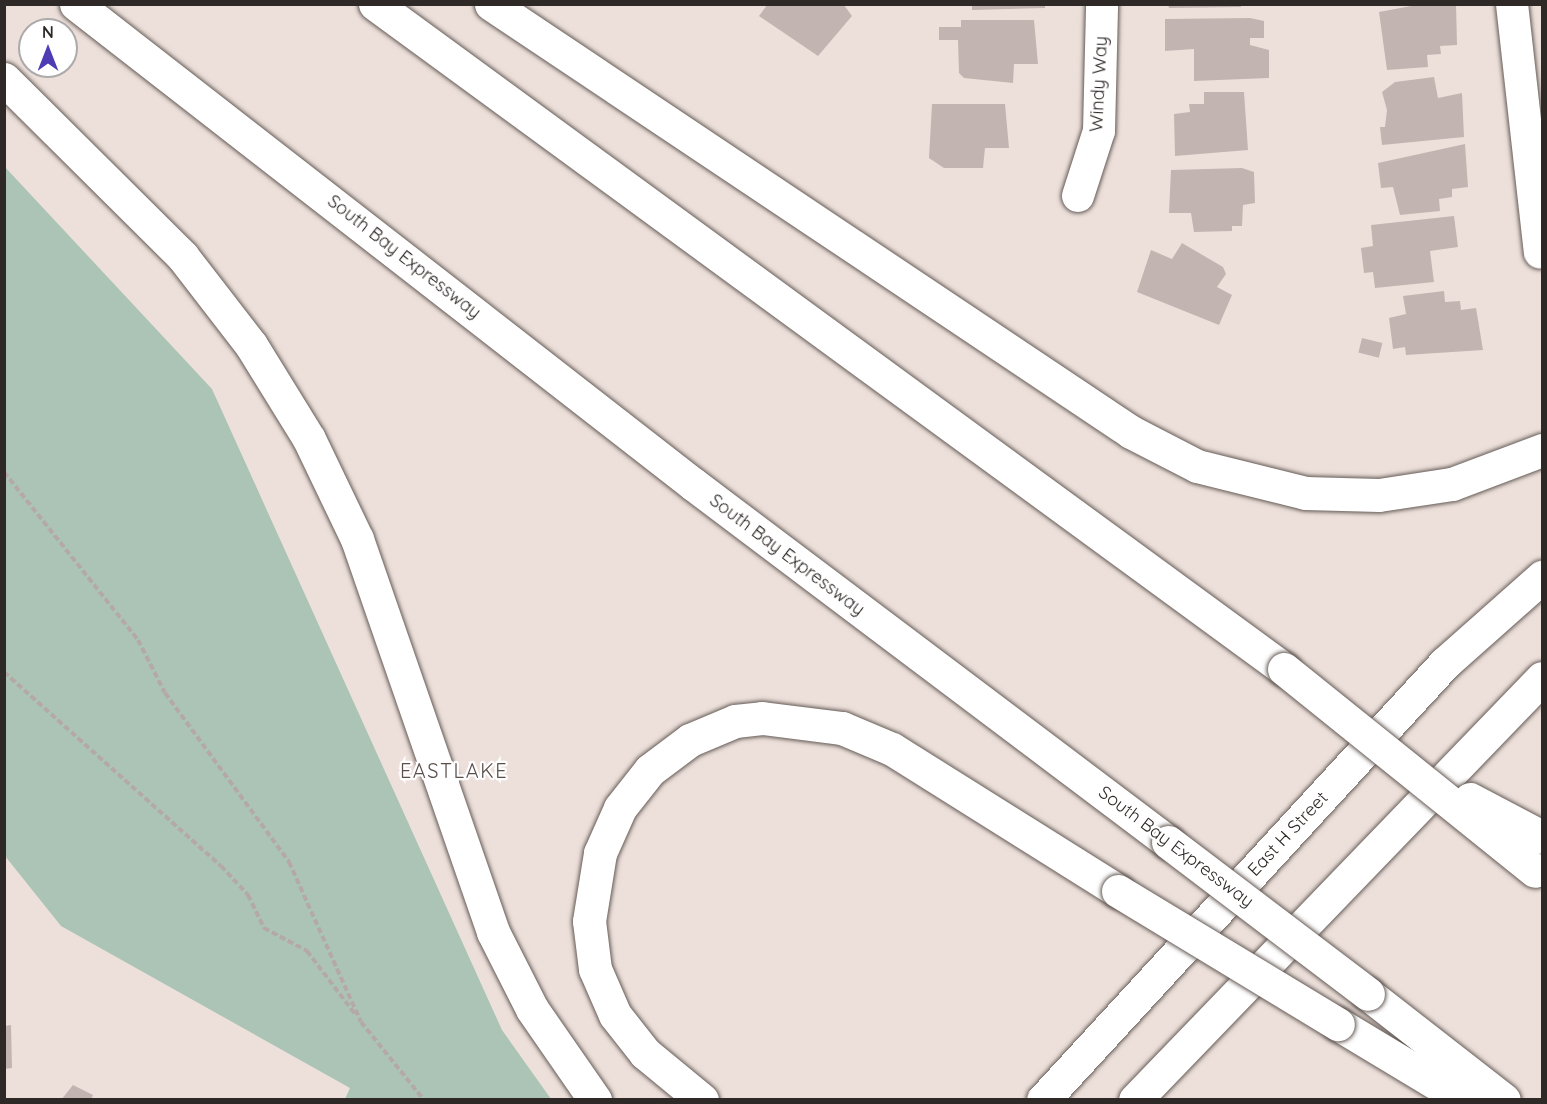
<!DOCTYPE html>
<html>
<head>
<meta charset="utf-8">
<style>
  body { margin:0 }
  #map { position:relative; width:1547px; height:1104px; overflow:hidden; background:#ede0db; font-family:Quicksand,sans-serif }
  div>[style] { position:absolute }
  [style*='--x'] { left:calc(var(--x)*1px); top:calc(var(--y)*1px); width:calc(var(--w)*1px); rotate:calc(var(--a)*1deg) }
  .green>* { inset:0; background:#abc4b6 }
  .building>* { inset:0; background:#c2b5b1; transform-origin:0 0 }
  .path>* { height:4px; margin-top:-2px; transform-origin:0; background:repeating-linear-gradient(90deg,#b4a9a5 0 6px,transparent 0 9px) }
  .roads { filter:drop-shadow(0 0 2px #655b56) drop-shadow(0 0 2px #655b56) }
  .minor>* { height:32px; margin:-16px; padding:0 16px; transform-origin:16px; border-radius:16px; background:#fff }
  .primary>* { height:33px; margin:-16.5px; padding:0 16.5px; transform-origin:16.5px; border-radius:16.5px; background:#fff }
  .motorway>* { height:33px; margin:-16.5px; padding:0 16.5px; transform-origin:16.5px; border-radius:16.5px; background:#fff }
  .bridges { filter:drop-shadow(0 0 2px #655b56) drop-shadow(0 0 2px #655b56) }
  .motorway-bridge>* { height:33px; margin:-16.5px; padding:0 16.5px; transform-origin:16.5px; border-radius:16.5px; background:#fff }
  span { translate:-50% -50%; white-space:nowrap; text-align:center; line-height:1.15; -webkit-text-stroke:4.5px #fff; paint-order:stroke }
  .street-label { font-size:18px; color:#2e2927 }
  .neighbourhood-label { font-size:20px; color:#5a4f4b; letter-spacing:1.5px }
  .frame { position:absolute; inset:0; border:6px solid #2e2927; pointer-events:none }
  .north { position:absolute; left:18px; top:18px; width:60px; height:60px; box-sizing:border-box; background:#fff; border:2px solid #aba9a9; border-radius:50%; rotate:0deg; font-size:16px; font-weight:700; line-height:24px; text-align:center; color:#2e2927 }
  .north::after { content:''; display:block; margin:auto; width:21px; height:27px; background:#4c3db4; clip-path:polygon(50% 0,100% 100%,50% 72%,0 100%) }
</style>
</head>
<body>
<div id="map">
  <div class="green">
    <div style="clip-path:polygon(4px 166px,212px 389px,502px 1030px,551px 1099px,345px 1099px,350px 1088px,61px 926px,5px 856px)"></div>
  </div>
  <div class="building">
    <div style="clip-path:polygon(972px 4px,1045px 4px,1045px 8px,972px 10px)"></div>
    <div style="clip-path:polygon(1168px 4px,1240px 4px,1241px 7px,1169px 8px)"></div>
    <div style="clip-path:polygon(1422px 4px,1456px 4px,1457px 45px,1440px 46px,1441px 54px,1427px 55px,1428px 67px,1387px 70px,1379px 12px)"></div>
    <div style="clip-path:polygon(767px 5px,844px 5px,852px 16px,818px 56px,759px 16px)"></div>
    <div style="clip-path:polygon(1250px 18px,1264px 21px,1264px 38px,1250px 38px,1250px 45px,1269px 50px,1269px 78px,1194px 81px,1194px 49px,1165px 51px,1165px 19px)"></div>
    <div style="clip-path:polygon(961px 20px,1034px 20px,1038px 64px,1014px 64px,1013px 83px,964px 78px,959px 73px,958px 40px,939px 40px,939px 27px,961px 27px)"></div>
    <div style="clip-path:polygon(1434px 77px,1438px 98px,1462px 93px,1464px 137px,1382px 145px,1380px 127px,1385px 127px,1387px 110px,1382px 92px,1395px 82px)"></div>
    <div style="clip-path:polygon(1204px 92px,1244px 92px,1248px 150px,1175px 156px,1174px 114px,1190px 112px,1189px 104px,1204px 104px)"></div>
    <div style="clip-path:polygon(932px 104px,1005px 104px,1009px 148px,985px 148px,983px 168px,944px 168px,929px 158px)"></div>
    <div style="clip-path:polygon(1465px 144px,1468px 187px,1452px 189px,1452px 197px,1439px 199px,1440px 211px,1400px 215px,1393px 187px,1381px 188px,1378px 163px)"></div>
    <div style="clip-path:polygon(1242px 168px,1254px 172px,1255px 203px,1243px 205px,1242px 226px,1232px 226px,1232px 231px,1194px 232px,1191px 213px,1169px 213px,1171px 170px)"></div>
    <div style="clip-path:polygon(1454px 216px,1458px 247px,1430px 251px,1434px 282px,1375px 288px,1373px 272px,1364px 273px,1361px 248px,1373px 246px,1371px 225px)"></div>
    <div style="clip-path:polygon(1182px 243px,1223px 267px,1226px 274px,1217px 287px,1232px 295px,1219px 325px,1137px 292px,1151px 250px,1172px 259px)"></div>
    <div style="clip-path:polygon(1444px 291px,1445px 302px,1460px 301px,1461px 310px,1476px 308px,1483px 350px,1406px 355px,1405px 347px,1393px 349px,1389px 318px,1406px 314px,1403px 296px)"></div>
    <div style="left:1362px;top:338px;width:21px;height:15px;rotate:14deg"></div>
    <div style="clip-path:polygon(11px 1025px,12px 1068px,4px 1069px,4px 1026px)"></div>
    <div style="clip-path:polygon(73px 1085px,93px 1095px,91px 1100px,61px 1100px)"></div>
  </div>
  <div class="path">
    <div style="--x:4;--y:472;--w:215;--a:51.4"></div>
    <div style="--x:138;--y:640;--w:59;--a:63"></div>
    <div style="--x:165;--y:693;--w:210;--a:53.7"></div>
    <div style="--x:289;--y:862;--w:175;--a:65.8"></div>
    <div style="--x:361;--y:1022;--w:100;--a:51.1"></div>
    <div style="--x:4;--y:672;--w:291;--a:41.8"></div>
    <div style="--x:221;--y:866;--w:40;--a:47"></div>
    <div style="--x:248;--y:895;--w:37;--a:64"></div>
    <div style="--x:264;--y:928;--w:49;--a:28.1"></div>
    <div style="--x:307;--y:951;--w:79;--a:52.7"></div>
  </div>
  <div class="roads">
    <div class="minor">
      <div style="--x:1512;--y:4;--w:250;--a:83.6"></div>
      <div style="--x:1078;--y:196;--w:68;--a:-72.1"></div>
      <div style="--x:1099;--y:131;--w:127;--a:-88.6"></div>
    </div>
    <div class="primary">
      <div style="--x:1043;--y:1100;--w:594;--a:-47.39"></div>
      <div style="--x:1445;--y:663;--w:130;--a:-41.6"></div>
      <div style="--x:1135;--y:1100;--w:586;--a:-46.04"></div>
    </div>
    <div class="motorway">
      <div style="--x:76;--y:4;--w:782;--a:37.88"></div>
      <div style="--x:693;--y:484;--w:595;--a:37"></div>
      <div style="--x:375;--y:4;--w:1126;--a:36.19"></div>
      <div style="--x:491;--y:4;--w:770;--a:33.77"></div>
      <div style="--x:1131;--y:432;--w:74;--a:27.3"></div>
      <div style="--x:1197;--y:466;--w:111;--a:14"></div>
      <div style="--x:1305;--y:493;--w:74;--a:1.5"></div>
      <div style="--x:1379;--y:495;--w:74;--a:-8.6"></div>
      <div style="--x:1452;--y:484;--w:96;--a:-20.7"></div>
      <div style="--x:4;--y:79;--w:252;--a:44.8"></div>
      <div style="--x:183;--y:257;--w:111;--a:52.3"></div>
      <div style="--x:251;--y:345;--w:110;--a:58.3"></div>
      <div style="--x:309;--y:439;--w:111;--a:64.4"></div>
      <div style="--x:357;--y:539;--w:416;--a:70.9"></div>
      <div style="--x:493;--y:932;--w:86;--a:63.1"></div>
      <div style="--x:532;--y:1009;--w:111;--a:55.3"></div>
      <div style="--x:1368;--y:994;--w:172;--a:37.9"></div>
      <div style="--x:1338;--y:1024;--w:147;--a:31.1"></div>
      <div style="--x:702;--y:1100;--w:74;--a:-140.5"></div>
      <div style="--x:645;--y:1053;--w:48;--a:-128.3"></div>
      <div style="--x:615;--y:1015;--w:50;--a:-113.5"></div>
      <div style="--x:595;--y:969;--w:48;--a:-97.1"></div>
      <div style="--x:589;--y:921;--w:69;--a:-80.8"></div>
      <div style="--x:600;--y:853;--w:49;--a:-66"></div>
      <div style="--x:620;--y:808;--w:48;--a:-51.7"></div>
      <div style="--x:650;--y:770;--w:50;--a:-36.9"></div>
      <div style="--x:690;--y:740;--w:49;--a:-22.9"></div>
      <div style="--x:735;--y:721;--w:27;--a:-6"></div>
      <div style="--x:762;--y:718;--w:81;--a:7.1"></div>
      <div style="--x:842;--y:728;--w:54;--a:22.8"></div>
      <div style="--x:892;--y:749;--w:267;--a:32.1"></div>
    </div>
  </div>
  <div class="bridges">
    <div class="motorway-bridge">
      <div style="--x:1284;--y:669;--w:322;--a:38.8"></div>
      <div style="--x:1470;--y:799;--w:81;--a:27.8"></div>
      <div style="--x:1168;--y:842;--w:251;--a:37.2"></div>
      <div style="--x:1118;--y:891;--w:257;--a:31.2"></div>
    </div>
  </div>
  <div class="street-label">
    <span style="left:1099px;top:84px;rotate:-87deg">Windy Way</span>
    <span style="left:404px;top:257px;rotate:38deg">South Bay Expressway</span>
    <span style="left:787px;top:555px;rotate:37deg">South Bay Expressway</span>
    <span style="left:1288px;top:834px;rotate:-47deg">East H Street</span>
    <span style="left:1176px;top:847px;rotate:37deg">South Bay Expressway</span>
  </div>
  <div class="neighbourhood-label">
    <span style="left:454px;top:770px">EASTLAKE</span>
  </div>
  <div class="frame"></div>
  <div class="north">N</div>
</div>
</body>
</html>
